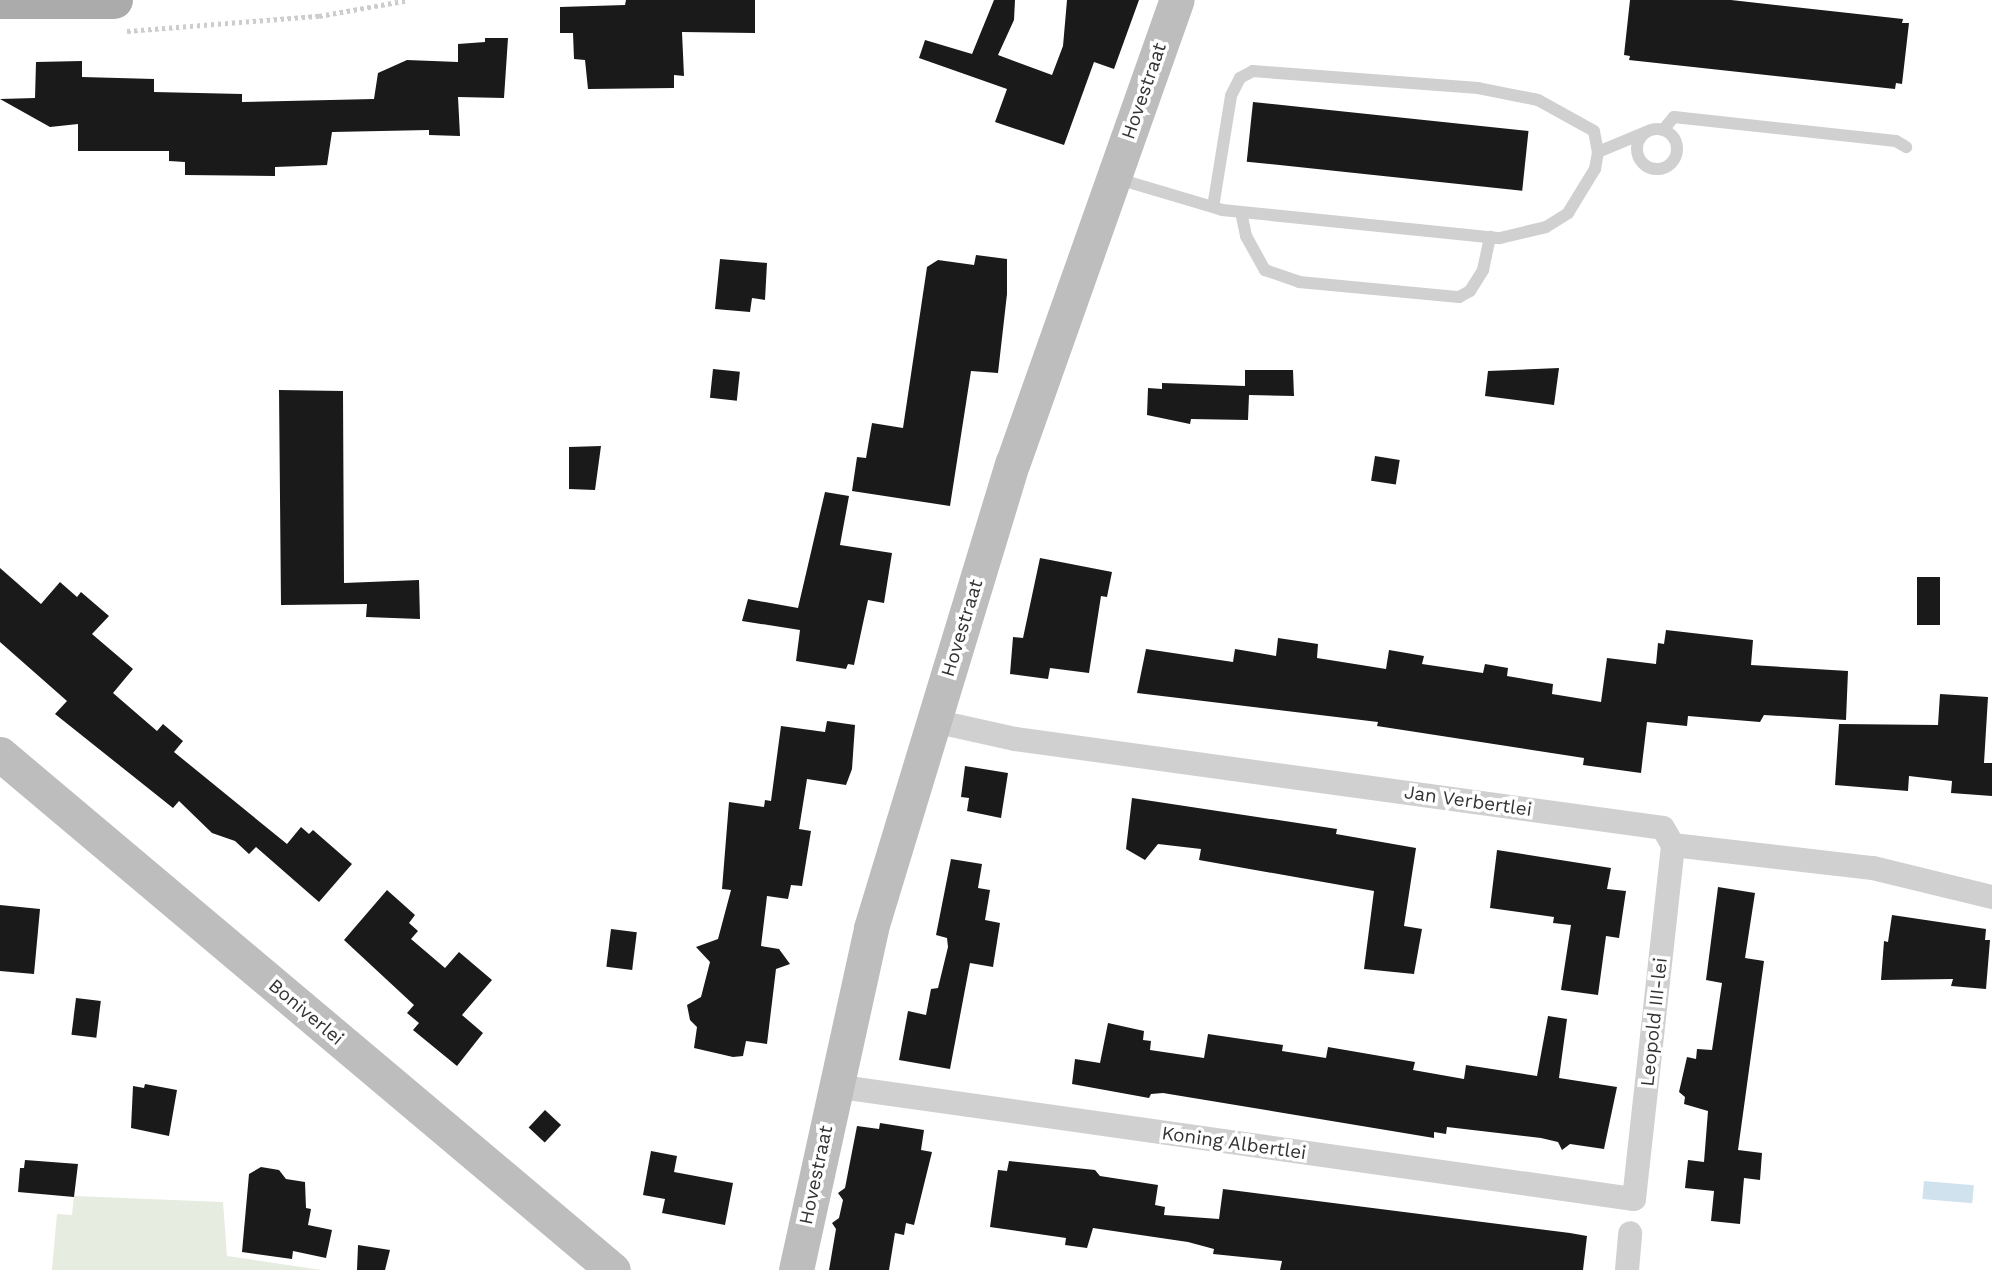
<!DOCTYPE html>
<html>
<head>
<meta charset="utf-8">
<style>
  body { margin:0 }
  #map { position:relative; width:1992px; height:1270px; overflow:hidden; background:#fff; font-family:"Work Sans",sans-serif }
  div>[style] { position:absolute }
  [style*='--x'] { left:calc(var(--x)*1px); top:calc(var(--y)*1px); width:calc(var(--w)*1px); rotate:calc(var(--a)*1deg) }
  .green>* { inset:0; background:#e6ecdf }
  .water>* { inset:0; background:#cfe2ee; transform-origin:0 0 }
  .building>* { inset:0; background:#1a1a1a; transform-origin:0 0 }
  .path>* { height:4.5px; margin-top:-2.25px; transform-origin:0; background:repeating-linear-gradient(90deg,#cdcdcd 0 3.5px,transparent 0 7px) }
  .lane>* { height:12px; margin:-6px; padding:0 6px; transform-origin:6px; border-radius:6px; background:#d0d0d0 }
  .lane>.ring { margin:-6px; padding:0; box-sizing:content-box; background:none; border:12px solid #d0d0d0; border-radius:50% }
  .street>* { height:24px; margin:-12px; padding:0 12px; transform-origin:12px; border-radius:12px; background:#d0d0d0 }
  .secondary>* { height:35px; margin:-17.5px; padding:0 17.5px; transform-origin:17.5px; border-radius:17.5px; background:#bdbdbd }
  .primary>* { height:38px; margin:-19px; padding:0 19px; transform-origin:19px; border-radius:19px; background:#ababab }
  span { translate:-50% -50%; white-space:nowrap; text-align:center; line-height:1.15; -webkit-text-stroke:7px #fff; paint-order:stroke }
  .street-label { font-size:19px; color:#333 }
</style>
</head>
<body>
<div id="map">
  <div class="green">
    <div style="clip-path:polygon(74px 1196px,223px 1202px,227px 1256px,321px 1270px,52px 1270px,57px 1214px,72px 1215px)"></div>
  </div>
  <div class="water">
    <div style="left:1924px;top:1181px;width:50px;height:18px;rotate:5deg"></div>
  </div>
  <div class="building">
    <div style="clip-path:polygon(626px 0,755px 0,755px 33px,682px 32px,684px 76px,674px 75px,674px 88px,588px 89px,585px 60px,574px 59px,573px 33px,560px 33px,560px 7px,625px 5px)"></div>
    <div style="clip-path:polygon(994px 0,1015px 0,1014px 20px,998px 55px,1052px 75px,1063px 46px,1067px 0,1139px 0,1114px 69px,1094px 62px,1064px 145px,995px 122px,1007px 89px,919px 58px,925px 40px,972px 54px)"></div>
    <div style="clip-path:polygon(1630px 0,1731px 0,1903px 19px,1902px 23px,1909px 23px,1902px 84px,1896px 83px,1895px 89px,1629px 60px,1630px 56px,1624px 55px)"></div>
    <div style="clip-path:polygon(485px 38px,508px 38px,504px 98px,458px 97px,460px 136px,429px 135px,429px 130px,332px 132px,327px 165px,275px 167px,275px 176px,185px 175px,185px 162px,169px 161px,169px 151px,78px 151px,78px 124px,50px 127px,0 99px,35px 98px,36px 62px,82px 61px,82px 77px,154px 79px,154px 92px,242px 94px,242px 102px,374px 99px,378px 73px,407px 60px,458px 62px,458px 44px,485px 42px)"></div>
    <div style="left:1253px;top:102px;width:277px;height:60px;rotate:6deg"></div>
    <div style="clip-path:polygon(976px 255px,1007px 259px,1007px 294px,998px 373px,971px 371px,950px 506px,852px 491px,857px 457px,866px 458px,872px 423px,903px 428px,927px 267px,938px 260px,974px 265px)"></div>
    <div style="clip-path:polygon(720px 259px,767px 263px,765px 300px,752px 298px,750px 312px,715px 309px)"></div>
    <div style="clip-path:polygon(1559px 368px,1554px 405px,1485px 396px,1488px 371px)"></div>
    <div style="left:713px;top:369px;width:27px;height:29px;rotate:6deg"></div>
    <div style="clip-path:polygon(1245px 370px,1293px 370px,1294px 396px,1249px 395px,1248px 420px,1191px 419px,1190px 424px,1147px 415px,1148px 388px,1162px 389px,1162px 383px,1245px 386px)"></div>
    <div style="clip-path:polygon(279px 390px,343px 391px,344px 583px,419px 580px,420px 619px,366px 617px,367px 604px,281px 605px)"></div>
    <div style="clip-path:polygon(601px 446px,595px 490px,569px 489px,569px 447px)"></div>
    <div style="left:1375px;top:456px;width:25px;height:25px;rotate:9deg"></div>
    <div style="clip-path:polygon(825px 492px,849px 496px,840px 545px,892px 553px,884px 603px,868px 600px,854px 665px,848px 664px,846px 669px,796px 661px,800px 630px,742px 621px,748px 599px,798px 608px)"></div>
    <div style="clip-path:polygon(1040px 558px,1112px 572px,1107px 597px,1101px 596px,1089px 673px,1050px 668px,1048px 679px,1010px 674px,1013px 637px,1023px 638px)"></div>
    <div style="clip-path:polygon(0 568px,41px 604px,60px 582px,77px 597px,81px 592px,109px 616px,92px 634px,133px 669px,113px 693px,157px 731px,163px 724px,183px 741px,174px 752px,287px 844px,301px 827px,309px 834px,313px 830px,352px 864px,319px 902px,256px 847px,249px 854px,235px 841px,212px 833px,179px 801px,173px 808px,55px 714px,67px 701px,0 642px)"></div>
    <div style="left:1917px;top:577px;width:23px;height:48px"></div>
    <div style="clip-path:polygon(1666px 630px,1753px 640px,1751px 665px,1848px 671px,1846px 720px,1764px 715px,1760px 722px,1688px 716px,1687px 726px,1647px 722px,1641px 773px,1583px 765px,1584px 758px,1377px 726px,1378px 722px,1137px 693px,1146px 649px,1233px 662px,1235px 649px,1276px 656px,1278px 638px,1318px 644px,1317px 658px,1386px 669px,1389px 650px,1424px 656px,1422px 664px,1483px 673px,1485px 664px,1508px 668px,1507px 676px,1553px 684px,1552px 694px,1601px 702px,1607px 658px,1656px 664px,1658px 643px,1664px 644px)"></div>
    <div style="clip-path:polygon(1940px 694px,1988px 697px,1984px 763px,1992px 763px,1992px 796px,1951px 793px,1952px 781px,1909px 776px,1908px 791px,1835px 785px,1839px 724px,1938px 725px)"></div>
    <div style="clip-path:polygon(827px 721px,855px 725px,852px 769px,846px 785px,807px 779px,799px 829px,811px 831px,802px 886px,791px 885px,788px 899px,767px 896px,761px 946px,779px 949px,790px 964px,776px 969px,767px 1044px,746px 1041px,743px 1056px,733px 1057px,694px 1048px,697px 1027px,690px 1020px,687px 1005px,701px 997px,710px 962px,696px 947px,718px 939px,731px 890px,722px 889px,729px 802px,764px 807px,765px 800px,771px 801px,781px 726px,825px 732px)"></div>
    <div style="clip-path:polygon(965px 766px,1008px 773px,1001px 818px,967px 811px,969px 798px,961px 797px)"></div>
    <div style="clip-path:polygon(1132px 798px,1337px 829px,1336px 834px,1416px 848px,1404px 926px,1422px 929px,1414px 974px,1364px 969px,1374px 891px,1199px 860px,1201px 849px,1158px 844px,1145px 860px,1126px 849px)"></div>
    <div style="clip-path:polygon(1497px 850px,1611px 868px,1607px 889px,1626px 891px,1619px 938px,1606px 936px,1598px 995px,1561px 990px,1571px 925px,1553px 923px,1554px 917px,1490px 908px)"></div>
    <div style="clip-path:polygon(951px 859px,982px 864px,978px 888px,990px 890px,985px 920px,1000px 923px,993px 967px,970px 963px,950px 1069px,899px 1060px,908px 1011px,926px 1015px,931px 989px,938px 988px,948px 947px,947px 938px,936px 935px)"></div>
    <div style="clip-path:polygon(1718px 887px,1755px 893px,1745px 958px,1764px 961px,1738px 1150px,1762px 1153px,1760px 1180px,1744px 1178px,1740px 1224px,1711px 1221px,1714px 1191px,1685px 1188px,1688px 1160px,1704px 1162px,1708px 1111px,1684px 1104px,1685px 1097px,1679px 1092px,1687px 1057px,1696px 1059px,1697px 1049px,1712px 1050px,1722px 983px,1706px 980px)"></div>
    <div style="clip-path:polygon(387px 890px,415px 915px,409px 923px,418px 931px,411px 939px,445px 968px,459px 952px,492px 980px,462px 1015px,483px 1033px,457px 1066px,413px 1030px,419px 1023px,407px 1013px,414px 1005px,344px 940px)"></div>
    <div style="clip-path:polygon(0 905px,40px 909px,34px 974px,0 971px)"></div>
    <div style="clip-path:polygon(1892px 915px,1986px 929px,1985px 940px,1990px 940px,1986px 989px,1951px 986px,1953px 979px,1881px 980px,1884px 941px,1888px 942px)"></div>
    <div style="left:611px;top:929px;width:26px;height:38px;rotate:7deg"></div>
    <div style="left:76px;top:998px;width:25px;height:37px;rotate:7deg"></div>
    <div style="clip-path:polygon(1548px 1016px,1567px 1019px,1559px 1078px,1617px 1087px,1604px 1149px,1570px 1144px,1562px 1150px,1558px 1142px,1541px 1138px,1447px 1127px,1446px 1134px,1434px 1132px,1434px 1138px,1163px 1093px,1151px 1094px,1149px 1098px,1072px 1084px,1075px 1059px,1100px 1063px,1108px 1023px,1144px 1031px,1143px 1040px,1151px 1041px,1150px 1050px,1204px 1058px,1208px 1034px,1283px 1045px,1282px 1051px,1326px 1058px,1328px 1047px,1415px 1062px,1413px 1070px,1464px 1079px,1466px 1065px,1537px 1076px)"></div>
    <div style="clip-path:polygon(145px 1084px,177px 1090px,169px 1136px,131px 1128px,133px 1086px,144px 1088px)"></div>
    <div style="left:545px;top:1110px;width:22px;height:24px;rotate:43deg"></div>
    <div style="clip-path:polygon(880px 1123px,924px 1130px,921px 1150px,932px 1152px,914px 1225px,906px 1223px,904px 1235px,895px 1233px,889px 1270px,829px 1270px,836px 1229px,832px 1223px,839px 1218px,843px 1200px,838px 1193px,845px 1188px,857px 1126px,879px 1129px)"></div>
    <div style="clip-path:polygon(651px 1151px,677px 1156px,674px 1172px,733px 1183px,725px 1225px,662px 1213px,665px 1199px,643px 1195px)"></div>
    <div style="clip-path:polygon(25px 1160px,78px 1164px,74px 1197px,18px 1192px,20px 1168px,24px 1168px)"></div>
    <div style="clip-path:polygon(1009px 1161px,1095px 1170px,1100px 1176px,1158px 1185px,1155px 1205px,1165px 1207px,1164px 1215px,1219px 1219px,1223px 1189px,1570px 1233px,1587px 1236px,1583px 1270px,1280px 1270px,1282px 1261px,1213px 1254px,1214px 1249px,1188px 1242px,1093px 1228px,1087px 1248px,1065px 1245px,1066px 1238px,990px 1227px,998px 1170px,1007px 1171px)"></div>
    <div style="clip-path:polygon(261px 1167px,279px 1170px,286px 1179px,305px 1182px,306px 1208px,311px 1209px,308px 1225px,332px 1230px,326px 1258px,293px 1251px,292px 1259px,242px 1252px,249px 1174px)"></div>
    <div style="clip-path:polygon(358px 1245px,390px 1250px,385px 1270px,357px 1270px)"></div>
  </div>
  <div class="path">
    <div style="--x:127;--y:31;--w:193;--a:-4.5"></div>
    <div style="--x:319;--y:16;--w:91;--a:-10.1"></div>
  </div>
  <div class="lane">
    <div class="ring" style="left:1637px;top:129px;width:28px;height:28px"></div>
    <div style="--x:1663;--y:130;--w:17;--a:-50"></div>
    <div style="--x:1674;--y:117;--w:223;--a:6.2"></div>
    <div style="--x:1896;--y:141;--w:12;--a:31"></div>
    <div style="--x:1598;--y:152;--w:52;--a:-22.6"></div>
    <div style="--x:1115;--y:178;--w:102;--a:16.5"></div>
    <div style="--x:1213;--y:207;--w:9;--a:18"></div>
    <div style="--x:1222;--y:210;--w:279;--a:5.8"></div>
    <div style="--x:1500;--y:238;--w:47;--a:-13.4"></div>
    <div style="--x:1546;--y:227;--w:26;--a:-32"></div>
    <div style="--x:1568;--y:213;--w:52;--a:-58.5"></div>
    <div style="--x:1595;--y:169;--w:17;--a:-80"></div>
    <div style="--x:1598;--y:152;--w:21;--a:-101"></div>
    <div style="--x:1594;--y:131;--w:64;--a:-151"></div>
    <div style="--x:1538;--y:100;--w:61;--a:-168.7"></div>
    <div style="--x:1478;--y:88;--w:226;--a:-175.7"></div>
    <div style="--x:1253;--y:71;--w:15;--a:152"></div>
    <div style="--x:1240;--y:78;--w:20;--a:117"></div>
    <div style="--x:1231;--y:96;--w:112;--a:99.2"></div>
    <div style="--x:1241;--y:212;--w:25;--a:78"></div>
    <div style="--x:1246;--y:236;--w:39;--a:61"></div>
    <div style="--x:1265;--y:270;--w:36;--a:19"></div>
    <div style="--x:1299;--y:282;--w:161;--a:5.4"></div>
    <div style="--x:1459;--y:297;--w:13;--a:-29"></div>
    <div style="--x:1470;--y:291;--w:25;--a:-58"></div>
    <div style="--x:1483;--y:270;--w:34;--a:-78"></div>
  </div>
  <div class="street">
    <div style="--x:934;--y:721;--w:83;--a:12.5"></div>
    <div style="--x:1015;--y:739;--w:654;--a:7.82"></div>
    <div style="--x:1663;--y:828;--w:20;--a:60"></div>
    <div style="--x:1673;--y:845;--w:201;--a:6.6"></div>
    <div style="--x:1873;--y:868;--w:122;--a:13.7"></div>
    <div style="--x:834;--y:1086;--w:808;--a:8.04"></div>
    <div style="--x:1634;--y:1199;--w:356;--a:-83.7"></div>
    <div style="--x:1627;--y:1270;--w:37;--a:-85"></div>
  </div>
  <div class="secondary">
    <div style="--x:0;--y:754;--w:801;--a:40.09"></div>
    <div style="--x:796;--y:1270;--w:350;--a:-77.6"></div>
    <div style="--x:871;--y:928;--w:487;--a:-73.1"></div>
    <div style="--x:1013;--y:462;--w:490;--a:-70.5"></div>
  </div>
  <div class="primary">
    <div style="--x:0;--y:0;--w:114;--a:0"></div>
  </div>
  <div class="street-label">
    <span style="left:1144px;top:91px;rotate:-71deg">Hovestraat</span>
    <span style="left:962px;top:628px;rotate:-73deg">Hovestraat</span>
    <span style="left:1468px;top:801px;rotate:8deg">Jan Verbertlei</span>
    <span style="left:306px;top:1012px;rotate:40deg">Boniverlei</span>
    <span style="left:1654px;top:1022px;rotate:-84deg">Leopold III-lei</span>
    <span style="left:1234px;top:1143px;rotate:8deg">Koning Albertlei</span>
    <span style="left:816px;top:1175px;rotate:-78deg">Hovestraat</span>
  </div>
</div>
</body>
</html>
